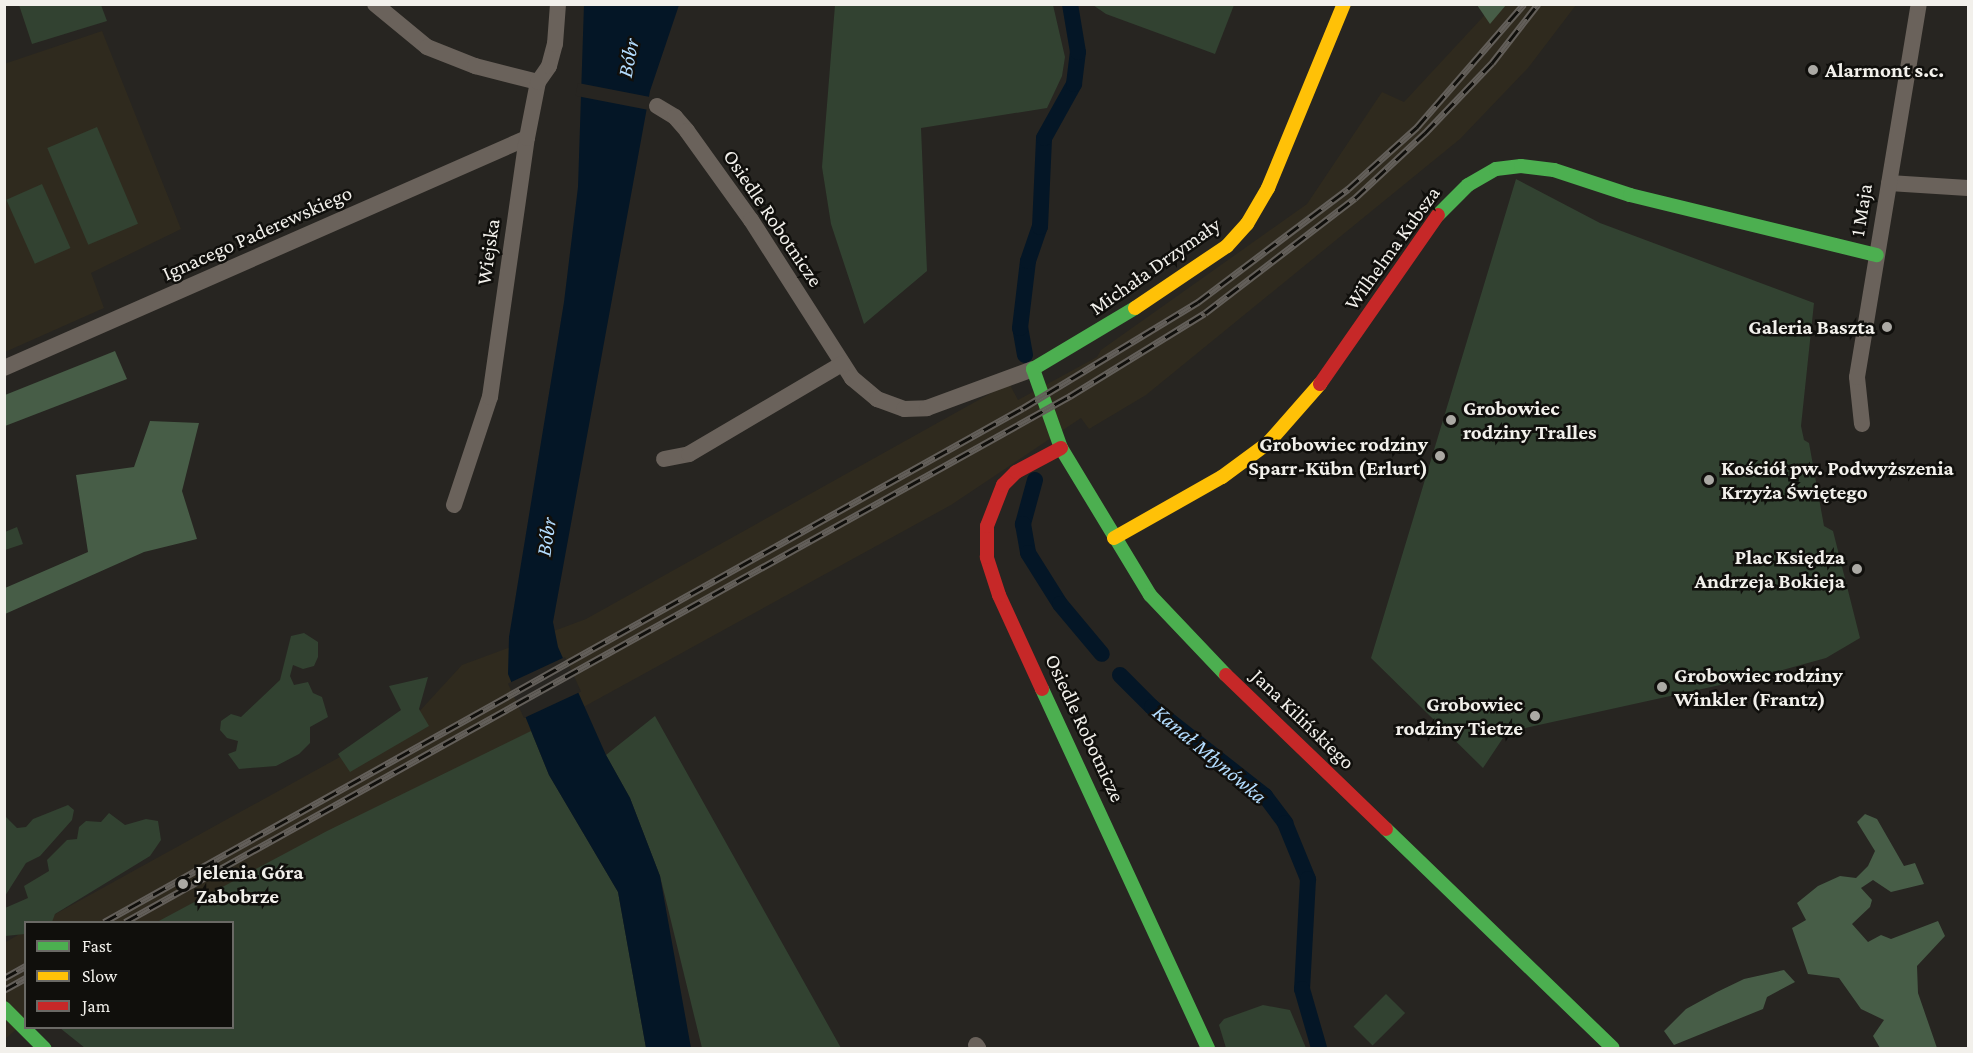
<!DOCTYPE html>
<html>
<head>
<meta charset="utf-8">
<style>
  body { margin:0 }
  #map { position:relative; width:1973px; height:1053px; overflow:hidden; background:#272521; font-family:"Crimson Pro",serif }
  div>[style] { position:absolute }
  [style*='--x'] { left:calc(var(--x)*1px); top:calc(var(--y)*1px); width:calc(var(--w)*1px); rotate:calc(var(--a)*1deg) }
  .built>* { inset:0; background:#2f2a1e }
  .green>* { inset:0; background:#324231; transform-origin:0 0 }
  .forest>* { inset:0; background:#475d47 }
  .water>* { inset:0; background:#041626 }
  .pier>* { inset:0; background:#272521; transform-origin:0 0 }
  .canal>* { height:16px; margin:-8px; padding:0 8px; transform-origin:8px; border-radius:8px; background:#041626 }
  .street>* { height:16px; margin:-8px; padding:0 8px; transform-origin:8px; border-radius:8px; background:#6a625b }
  .fast>* { height:14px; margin:-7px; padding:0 7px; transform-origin:7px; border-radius:7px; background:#4caf50 }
  .slow>* { height:14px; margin:-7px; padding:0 7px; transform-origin:7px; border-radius:7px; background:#ffc107 }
  .jam>* { height:14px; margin:-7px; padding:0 7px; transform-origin:7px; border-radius:7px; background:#c62828 }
  .rail>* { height:7px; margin-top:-3.5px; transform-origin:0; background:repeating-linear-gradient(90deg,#100f0c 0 14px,#635f5a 0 28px); box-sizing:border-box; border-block:2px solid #635f5a }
  .dots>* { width:16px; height:16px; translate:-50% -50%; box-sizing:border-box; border:3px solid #100f0c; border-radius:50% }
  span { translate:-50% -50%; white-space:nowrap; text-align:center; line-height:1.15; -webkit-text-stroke:5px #100f0c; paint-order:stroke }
  .poi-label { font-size:21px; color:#f2f0eb; font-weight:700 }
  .left { translate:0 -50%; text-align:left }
  .right { translate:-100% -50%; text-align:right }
  .street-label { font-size:21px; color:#f2f0eb }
  .water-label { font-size:22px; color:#b3dcfe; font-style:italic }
  .frame { position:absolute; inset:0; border:6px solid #f2f0eb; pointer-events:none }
  .legend { position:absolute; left:24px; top:921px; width:210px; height:108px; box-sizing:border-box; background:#100f0c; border:2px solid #6a6965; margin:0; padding:8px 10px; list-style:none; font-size:18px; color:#f2f0eb }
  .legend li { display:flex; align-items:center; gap:12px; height:30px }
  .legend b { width:30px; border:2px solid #6a6965 }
</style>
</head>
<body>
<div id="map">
  <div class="built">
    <div style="clip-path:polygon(1494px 5px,1576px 5px,1528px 68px,1460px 139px,1146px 395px,1089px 429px,1081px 418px,951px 505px,192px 922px,41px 922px,416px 715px,462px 665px,586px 619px,1009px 383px,1018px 400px,1097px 357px,1101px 350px,1307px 204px,1382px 92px,1404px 102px)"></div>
    <div style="clip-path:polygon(102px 31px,181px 229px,91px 273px,104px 308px,5px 352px,4px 64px)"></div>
    <div style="clip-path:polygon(25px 931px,25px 1022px,5px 1039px,4px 943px)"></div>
  </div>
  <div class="green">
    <div style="clip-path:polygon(19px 5px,101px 5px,107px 21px,32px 44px)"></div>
    <div style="clip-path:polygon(835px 5px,1053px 5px,1065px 57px,1062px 76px,1047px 108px,921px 128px,927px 271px,864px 324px,831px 224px,822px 167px)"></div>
    <div style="clip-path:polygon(1093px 5px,1234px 5px,1215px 54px,1106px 14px)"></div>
    <div style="left:97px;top:127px;width:105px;height:54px;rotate:67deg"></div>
    <div style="clip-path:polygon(1516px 179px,1600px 223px,1814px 303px,1801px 426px,1804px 440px,1809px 443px,1824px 526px,1833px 531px,1860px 638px,1826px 658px,1761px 676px,1507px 732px,1483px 768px,1371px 658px)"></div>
    <div style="left:42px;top:184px;width:70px;height:39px;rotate:66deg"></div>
    <div style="clip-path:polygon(17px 527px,23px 544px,5px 550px,5px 532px)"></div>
    <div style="clip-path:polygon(304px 633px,318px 642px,318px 657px,314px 666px,303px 669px,293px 665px,290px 676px,294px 685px,308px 682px,313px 693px,322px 697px,328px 717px,310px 727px,310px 743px,299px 754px,276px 766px,239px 769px,228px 754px,236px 751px,238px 741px,227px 738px,220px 730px,221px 721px,231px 714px,241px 717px,280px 680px,291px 636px)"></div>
    <div style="clip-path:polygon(428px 677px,419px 709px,429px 726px,350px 772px,338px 754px,401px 710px,389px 686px)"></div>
    <div style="clip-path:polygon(655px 716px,841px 1048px,702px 1048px,660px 876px,630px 798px,606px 755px)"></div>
    <div style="clip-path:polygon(531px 731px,549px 775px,618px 892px,646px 1048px,85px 1048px,60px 1028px,232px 1028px,232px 922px,157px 922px,327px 831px)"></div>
    <div style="clip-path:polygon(68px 805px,74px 810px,72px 820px,40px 856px,26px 863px,5px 896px,5px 816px,17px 828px,26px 827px,33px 819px)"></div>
    <div style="clip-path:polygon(109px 813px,125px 825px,146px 819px,158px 821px,161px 840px,150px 856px,55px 914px,52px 922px,26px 922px,25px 934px,5px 936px,5px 908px,28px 898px,24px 886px,49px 871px,47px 860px,67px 840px,77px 839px,79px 827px,86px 821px,101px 822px)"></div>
    <div style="left:1386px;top:994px;width:27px;height:46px;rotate:45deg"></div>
    <div style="clip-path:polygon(1263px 1005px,1290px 1010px,1306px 1048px,1226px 1048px,1219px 1025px,1224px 1019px)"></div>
  </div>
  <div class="forest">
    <div style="clip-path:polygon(1477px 5px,1506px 5px,1490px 24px)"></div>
    <div style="clip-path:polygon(115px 351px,127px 379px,5px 426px,5px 395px)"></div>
    <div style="clip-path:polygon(150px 421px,199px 423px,182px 491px,197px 539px,144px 552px,5px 614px,5px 588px,88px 552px,76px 475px,134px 467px)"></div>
    <div style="clip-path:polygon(1865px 814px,1877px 819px,1904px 866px,1915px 863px,1924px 884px,1891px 892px,1873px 880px,1861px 888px,1872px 900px,1870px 907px,1852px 924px,1868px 942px,1881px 935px,1891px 939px,1938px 921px,1945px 936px,1917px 966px,1918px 993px,1937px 1048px,1880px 1048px,1873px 1036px,1884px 1020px,1861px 1009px,1839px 978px,1808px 974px,1792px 928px,1806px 920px,1797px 903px,1818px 886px,1840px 876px,1856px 878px,1868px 866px,1875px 851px,1857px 822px)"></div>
    <div style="clip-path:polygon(1784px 970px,1795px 982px,1767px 997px,1763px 1009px,1674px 1045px,1664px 1031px,1686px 1009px,1717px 992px,1744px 979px)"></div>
  </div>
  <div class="water">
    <div style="clip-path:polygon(584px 4px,679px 5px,650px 91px,553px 622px,558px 647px,606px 755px,630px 798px,660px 876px,691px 1048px,646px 1048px,618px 892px,549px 775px,508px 674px,509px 637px,564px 302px,578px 187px)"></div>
  </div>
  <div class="pier">
    <div style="left:578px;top:83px;width:76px;height:13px;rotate:11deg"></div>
    <div style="left:565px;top:657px;width:38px;height:63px;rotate:65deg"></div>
  </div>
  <div class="canal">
    <div style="--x:1025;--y:355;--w:27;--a:-100"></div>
    <div style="--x:1020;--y:328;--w:67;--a:-83.2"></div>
    <div style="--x:1028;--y:261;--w:36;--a:-71"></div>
    <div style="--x:1040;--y:227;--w:89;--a:-87.4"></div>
    <div style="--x:1044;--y:138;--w:62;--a:-60.9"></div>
    <div style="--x:1074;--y:84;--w:32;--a:-83"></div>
    <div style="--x:1078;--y:52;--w:49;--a:-99.5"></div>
    <div style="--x:1035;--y:480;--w:46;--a:105.3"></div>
    <div style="--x:1023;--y:524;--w:29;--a:80"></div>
    <div style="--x:1028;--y:553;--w:60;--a:57.9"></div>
    <div style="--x:1060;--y:604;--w:65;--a:50"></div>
    <div style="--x:1120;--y:675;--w:45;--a:45"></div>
    <div style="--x:1152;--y:707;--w:144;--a:38.2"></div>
    <div style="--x:1265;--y:796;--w:34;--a:53"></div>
    <div style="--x:1285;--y:823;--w:61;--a:67.7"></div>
    <div style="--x:1308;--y:879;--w:110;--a:93.1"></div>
    <div style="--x:1302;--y:989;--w:61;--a:73.9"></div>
  </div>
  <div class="street">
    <div style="--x:375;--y:4;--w:67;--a:39.6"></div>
    <div style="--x:427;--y:47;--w:52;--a:21.6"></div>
    <div style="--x:475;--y:66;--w:65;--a:14.3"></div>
    <div style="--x:657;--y:106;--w:21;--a:31"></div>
    <div style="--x:675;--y:117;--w:18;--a:49"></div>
    <div style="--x:687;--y:131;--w:110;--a:54.3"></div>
    <div style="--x:751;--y:220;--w:188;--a:57.4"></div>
    <div style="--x:852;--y:378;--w:33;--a:40"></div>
    <div style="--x:877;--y:399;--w:29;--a:20"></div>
    <div style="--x:904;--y:409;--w:23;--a:-2"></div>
    <div style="--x:927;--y:408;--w:113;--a:-20.2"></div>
    <div style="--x:1889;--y:183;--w:79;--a:3.6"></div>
    <div style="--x:4;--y:368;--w:571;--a:-23.74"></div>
    <div style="--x:1862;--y:424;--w:47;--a:-96.1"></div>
    <div style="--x:1857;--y:377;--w:378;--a:-80.6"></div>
    <div style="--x:664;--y:459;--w:25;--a:-11"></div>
    <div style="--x:689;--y:454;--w:178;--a:-30.5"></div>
    <div style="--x:454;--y:505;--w:114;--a:-71.6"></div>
    <div style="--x:490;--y:397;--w:262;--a:-81.9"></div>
    <div style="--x:527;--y:138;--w:57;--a:-78.9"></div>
    <div style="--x:538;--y:82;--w:19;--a:-55"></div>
    <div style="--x:549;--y:66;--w:23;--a:-75"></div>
    <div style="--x:555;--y:44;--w:40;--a:-85.7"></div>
    <div style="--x:976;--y:1045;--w:4;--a:56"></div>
  </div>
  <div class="fast">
    <div style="--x:1438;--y:215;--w:42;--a:-45"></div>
    <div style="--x:1468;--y:185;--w:32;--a:-30"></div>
    <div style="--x:1496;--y:169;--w:25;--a:-7"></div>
    <div style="--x:1521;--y:166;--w:33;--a:7"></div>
    <div style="--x:1554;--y:170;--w:80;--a:18.2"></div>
    <div style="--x:1630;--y:195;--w:254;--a:13.7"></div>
    <div style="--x:1135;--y:308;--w:119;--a:149.1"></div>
    <div style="--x:1033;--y:369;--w:84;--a:70.5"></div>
    <div style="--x:1061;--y:448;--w:172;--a:58.8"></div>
    <div style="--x:1150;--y:595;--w:110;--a:46.5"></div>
    <div style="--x:1042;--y:689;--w:396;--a:65.2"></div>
    <div style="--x:1386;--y:829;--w:315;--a:44"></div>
    <div style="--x:4;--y:1008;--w:57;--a:45"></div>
  </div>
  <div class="slow">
    <div style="--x:1135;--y:308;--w:111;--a:-34"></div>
    <div style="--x:1227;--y:246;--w:30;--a:-48"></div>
    <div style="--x:1247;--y:224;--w:42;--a:-59.7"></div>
    <div style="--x:1268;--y:188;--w:199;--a:-67.6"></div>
    <div style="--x:1114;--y:538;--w:124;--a:-29.5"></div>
    <div style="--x:1222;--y:477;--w:57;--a:-36.5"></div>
    <div style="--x:1268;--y:443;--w:79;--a:-48.6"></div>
  </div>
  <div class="jam">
    <div style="--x:1320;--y:384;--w:206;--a:-55.1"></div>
    <div style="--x:1226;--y:675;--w:222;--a:43.9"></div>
    <div style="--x:1042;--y:689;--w:103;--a:-114.6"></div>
    <div style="--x:999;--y:595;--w:40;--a:-108"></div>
    <div style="--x:987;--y:557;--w:31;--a:-90"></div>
    <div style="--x:987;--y:526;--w:44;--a:-68.7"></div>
    <div style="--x:1003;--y:485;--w:18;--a:-45"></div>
    <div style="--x:1016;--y:472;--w:51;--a:-28.1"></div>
  </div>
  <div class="rail">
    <div style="--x:104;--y:922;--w:1053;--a:-29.22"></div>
    <div style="--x:1023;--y:408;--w:205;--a:-31.2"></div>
    <div style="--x:1198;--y:302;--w:188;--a:-37"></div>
    <div style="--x:1348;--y:189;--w:93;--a:-41.9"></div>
    <div style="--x:1417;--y:127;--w:163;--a:-49"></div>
    <div style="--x:125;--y:922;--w:1082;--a:-29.1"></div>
    <div style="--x:1070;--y:396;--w:158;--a:-31.6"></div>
    <div style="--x:1205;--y:313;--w:189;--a:-37.5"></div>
    <div style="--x:1355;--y:198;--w:96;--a:-42.9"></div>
    <div style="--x:1425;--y:133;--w:97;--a:-46.3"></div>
    <div style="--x:1492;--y:63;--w:75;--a:-52.1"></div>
    <div style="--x:4;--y:978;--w:25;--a:-29"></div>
    <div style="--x:4;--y:990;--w:25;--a:-29"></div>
  </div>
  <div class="dots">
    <div style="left:1813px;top:70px;background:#aba9a4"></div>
    <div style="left:1887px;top:327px;background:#aba9a4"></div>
    <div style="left:1451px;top:420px;background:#aba9a4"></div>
    <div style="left:1440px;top:456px;background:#aba9a4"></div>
    <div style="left:1709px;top:480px;background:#aba9a4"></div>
    <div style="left:1857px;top:569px;background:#aba9a4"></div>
    <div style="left:1662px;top:687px;background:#aba9a4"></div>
    <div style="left:1535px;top:716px;background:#aba9a4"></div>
    <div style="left:183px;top:884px;background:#aba9a4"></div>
  </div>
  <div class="poi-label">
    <span class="left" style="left:1825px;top:70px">Alarmont s.c.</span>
    <span class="right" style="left:1875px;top:327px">Galeria Baszta</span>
    <span class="left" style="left:1463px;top:420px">Grobowiec<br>rodziny Tralles</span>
    <span class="right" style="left:1428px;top:456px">Grobowiec rodziny<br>Sparr-Kübn (Erlurt)</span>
    <span class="left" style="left:1721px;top:480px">Kościół pw. Podwyższenia<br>Krzyża Świętego</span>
    <span class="right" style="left:1845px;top:569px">Plac Księdza<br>Andrzeja Bokieja</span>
    <span class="left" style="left:1674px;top:687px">Grobowiec rodziny<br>Winkler (Frantz)</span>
    <span class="right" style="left:1523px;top:716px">Grobowiec<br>rodziny Tietze</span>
    <span class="left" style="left:196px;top:884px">Jelenia Góra<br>Zabobrze</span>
  </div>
  <div class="street-label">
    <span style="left:1861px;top:210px;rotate:-81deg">1 Maja</span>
    <span style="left:773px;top:218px;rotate:56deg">Osiedle Robotnicze</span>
    <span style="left:257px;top:233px;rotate:-24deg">Ignacego Paderewskiego</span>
    <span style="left:1392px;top:248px;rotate:-54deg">Wilhelma Kubsza</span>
    <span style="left:488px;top:252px;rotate:-82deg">Wiejska</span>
    <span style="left:1155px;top:266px;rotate:-35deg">Michała Drzymały</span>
    <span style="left:1303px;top:719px;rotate:44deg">Jana Kilińskiego</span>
    <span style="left:1085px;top:728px;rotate:65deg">Osiedle Robotnicze</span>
  </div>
  <div class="water-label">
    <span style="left:628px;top:58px;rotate:-79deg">Bóbr</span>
    <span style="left:546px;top:537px;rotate:-81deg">Bóbr</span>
    <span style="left:1210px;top:754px;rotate:40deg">Kanał Młynówka</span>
  </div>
  <div class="frame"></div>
  <ul class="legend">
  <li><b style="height:8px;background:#4caf50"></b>Fast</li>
  <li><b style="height:8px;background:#ffc107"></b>Slow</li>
  <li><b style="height:8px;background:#c62828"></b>Jam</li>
  </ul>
</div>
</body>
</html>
